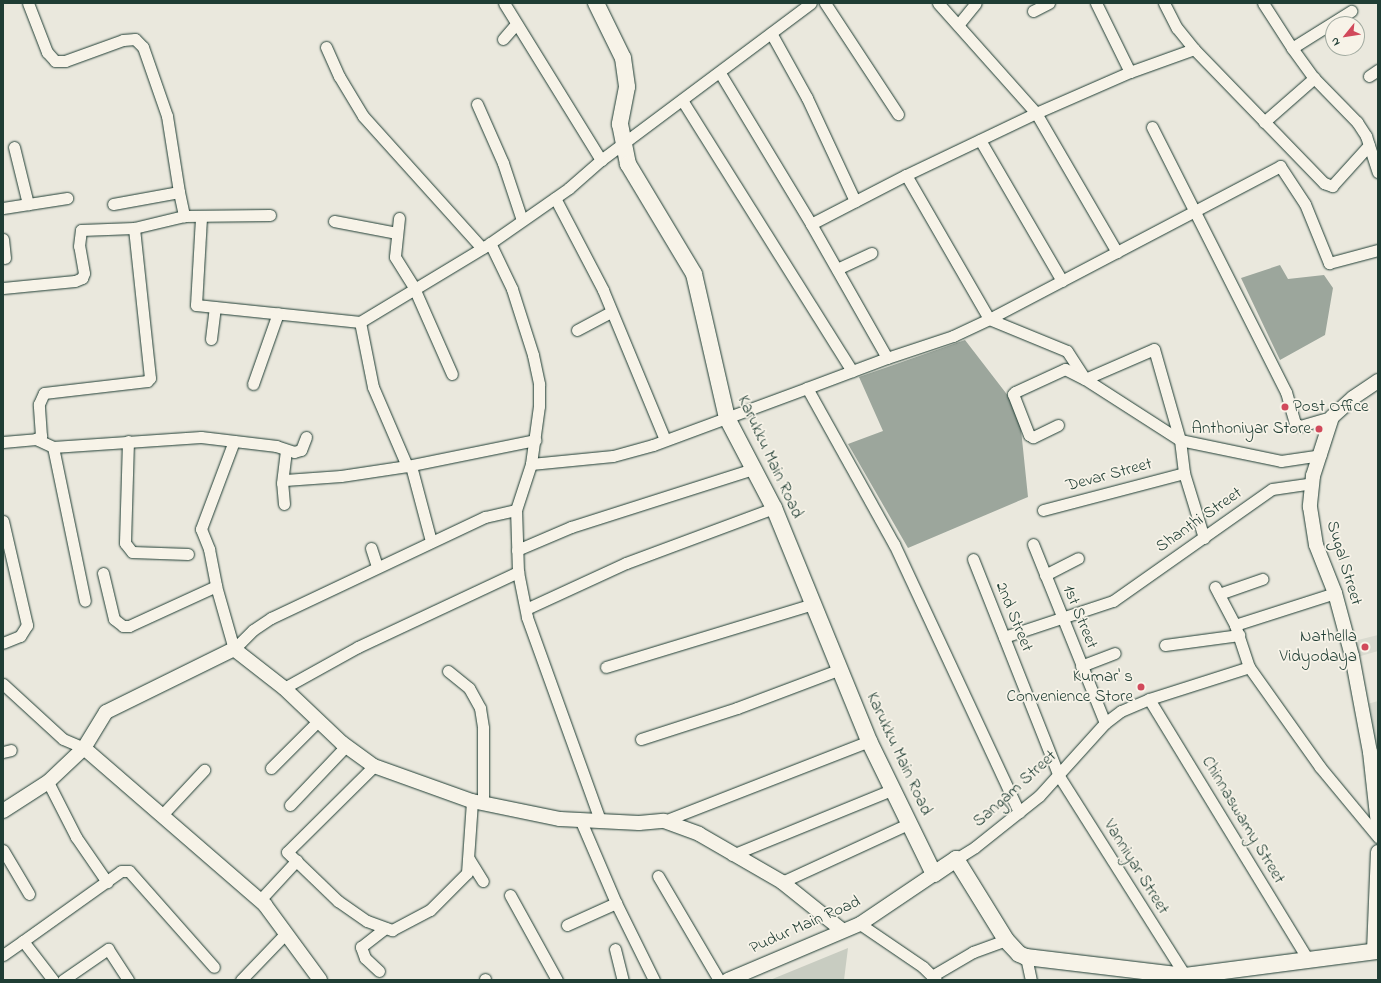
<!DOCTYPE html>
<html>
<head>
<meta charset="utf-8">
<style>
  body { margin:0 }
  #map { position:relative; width:1381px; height:983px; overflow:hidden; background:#eae8dd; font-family:"Indie Flower",sans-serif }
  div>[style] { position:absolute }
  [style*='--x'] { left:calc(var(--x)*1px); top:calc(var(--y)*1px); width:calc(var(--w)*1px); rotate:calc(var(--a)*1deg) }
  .built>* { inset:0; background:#d9dacf }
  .green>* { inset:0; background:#c8ccc1 }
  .water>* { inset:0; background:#9ca69c }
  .roads { filter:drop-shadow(0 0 1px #1f3d34) drop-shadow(0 0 1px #1f3d34) }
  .minor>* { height:11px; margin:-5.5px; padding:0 5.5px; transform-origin:5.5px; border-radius:5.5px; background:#f7f3e8 }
  .tertiary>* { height:14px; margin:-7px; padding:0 7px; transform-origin:7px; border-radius:7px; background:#f7f3e8 }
  .secondary>* { height:16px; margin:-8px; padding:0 8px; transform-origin:8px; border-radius:8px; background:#f7f3e8 }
  .dots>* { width:11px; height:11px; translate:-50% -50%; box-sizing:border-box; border:2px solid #f7f3e8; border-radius:50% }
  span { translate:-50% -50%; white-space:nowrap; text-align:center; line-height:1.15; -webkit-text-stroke:3.5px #f7f3e8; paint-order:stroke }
  .poi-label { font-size:17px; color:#1f3d34 }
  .left { translate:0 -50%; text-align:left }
  .right { translate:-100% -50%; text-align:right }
  .street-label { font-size:17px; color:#1f3d34 }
  .frame { position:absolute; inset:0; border:4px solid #1f3d34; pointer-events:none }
  .north { position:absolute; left:1325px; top:16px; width:40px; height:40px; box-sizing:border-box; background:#f7f3e8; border:1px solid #a1aaa0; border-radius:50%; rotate:240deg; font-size:11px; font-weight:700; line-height:16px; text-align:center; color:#1f3d34 }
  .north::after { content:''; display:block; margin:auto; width:14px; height:18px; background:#d1495b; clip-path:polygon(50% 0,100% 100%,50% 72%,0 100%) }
</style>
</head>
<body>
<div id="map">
  <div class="built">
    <div style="clip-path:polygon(1378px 635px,1378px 651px,1354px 658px,1350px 642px)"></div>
    <div style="clip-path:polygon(1378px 701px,1378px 746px,1373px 747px,1364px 705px)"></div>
  </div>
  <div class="green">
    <div style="clip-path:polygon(848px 948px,844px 980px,770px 980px)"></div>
  </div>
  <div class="water">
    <div style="clip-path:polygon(1280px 265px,1288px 279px,1324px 275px,1333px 288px,1325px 335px,1280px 360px,1241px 278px)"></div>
    <div style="clip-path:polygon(965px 340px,1019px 410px,1028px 497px,908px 548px,848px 444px,883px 431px,859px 377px)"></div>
  </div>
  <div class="roads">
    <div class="minor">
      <div style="--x:28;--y:3;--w:53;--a:68.8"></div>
      <div style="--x:47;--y:52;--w:12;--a:48"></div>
      <div style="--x:55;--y:61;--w:10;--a:0"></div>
      <div style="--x:65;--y:61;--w:62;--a:-19.9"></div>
      <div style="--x:123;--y:40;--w:12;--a:-5"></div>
      <div style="--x:135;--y:39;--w:11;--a:45"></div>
      <div style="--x:143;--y:47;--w:73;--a:70.8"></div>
      <div style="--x:167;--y:116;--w:77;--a:81"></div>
      <div style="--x:179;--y:192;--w:67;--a:169.7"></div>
      <div style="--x:504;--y:3;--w:185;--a:58.3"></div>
      <div style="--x:825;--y:3;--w:133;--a:56.7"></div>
      <div style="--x:938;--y:3;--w:147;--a:48.3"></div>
      <div style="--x:1036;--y:113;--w:161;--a:59.8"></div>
      <div style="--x:1096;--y:3;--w:77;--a:63.8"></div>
      <div style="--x:1164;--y:3;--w:28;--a:63"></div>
      <div style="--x:1177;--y:28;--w:27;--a:51"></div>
      <div style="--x:1194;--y:49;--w:187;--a:45.9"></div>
      <div style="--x:1324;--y:183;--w:9;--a:21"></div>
      <div style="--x:1332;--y:186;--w:55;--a:-47.9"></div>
      <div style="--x:1263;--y:3;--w:54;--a:57.2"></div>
      <div style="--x:1292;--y:48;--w:37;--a:54"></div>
      <div style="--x:1314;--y:78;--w:62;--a:45.7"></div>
      <div style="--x:1357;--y:122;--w:17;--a:57"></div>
      <div style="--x:1366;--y:136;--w:38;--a:72"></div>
      <div style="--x:1033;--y:11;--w:18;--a:-27"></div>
      <div style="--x:958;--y:25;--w:28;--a:-51"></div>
      <div style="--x:771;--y:33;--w:74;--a:61"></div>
      <div style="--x:807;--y:98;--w:114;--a:65"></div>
      <div style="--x:503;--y:39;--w:18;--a:-49"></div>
      <div style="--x:326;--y:47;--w:32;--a:66"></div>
      <div style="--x:339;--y:76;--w:47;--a:59"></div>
      <div style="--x:363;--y:116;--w:178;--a:48"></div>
      <div style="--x:1292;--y:48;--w:70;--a:-32.1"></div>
      <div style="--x:720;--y:73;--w:176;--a:58.9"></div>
      <div style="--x:811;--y:224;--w:154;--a:60.4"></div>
      <div style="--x:887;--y:358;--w:70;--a:-18.4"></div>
      <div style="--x:953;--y:336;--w:40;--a:-25"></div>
      <div style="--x:989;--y:319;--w:329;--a:-27.7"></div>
      <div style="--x:1280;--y:166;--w:45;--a:56.7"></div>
      <div style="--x:1305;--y:204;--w:64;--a:67.9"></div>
      <div style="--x:1329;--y:263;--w:51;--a:-14.9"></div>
      <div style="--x:1369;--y:76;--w:11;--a:-34"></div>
      <div style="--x:682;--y:100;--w:320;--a:57.9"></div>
      <div style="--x:477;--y:104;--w:64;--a:66.2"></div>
      <div style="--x:503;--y:163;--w:60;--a:71.6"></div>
      <div style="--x:1264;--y:122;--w:67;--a:-41.3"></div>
      <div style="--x:1152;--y:127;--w:297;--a:63.2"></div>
      <div style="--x:1286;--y:392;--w:32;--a:74"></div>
      <div style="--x:1295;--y:423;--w:6;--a:31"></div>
      <div style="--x:1300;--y:426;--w:33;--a:-16"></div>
      <div style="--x:980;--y:140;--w:163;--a:59.8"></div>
      <div style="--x:14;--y:147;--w:59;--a:76.2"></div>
      <div style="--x:906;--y:175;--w:166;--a:60"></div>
      <div style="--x:179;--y:192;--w:25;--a:78"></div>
      <div style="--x:184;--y:216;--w:86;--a:-0.7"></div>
      <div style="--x:555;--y:198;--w:104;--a:62.4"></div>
      <div style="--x:603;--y:290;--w:162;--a:67.5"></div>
      <div style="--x:3;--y:208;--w:65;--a:-8.9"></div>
      <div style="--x:201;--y:218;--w:87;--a:93.3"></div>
      <div style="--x:196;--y:305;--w:165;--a:5.9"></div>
      <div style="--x:360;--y:322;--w:147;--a:-31.1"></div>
      <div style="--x:486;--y:246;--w:101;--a:-34.9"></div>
      <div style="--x:569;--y:188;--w:43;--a:-41.2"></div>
      <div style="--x:601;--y:160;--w:262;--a:-36.8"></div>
      <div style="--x:399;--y:218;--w:39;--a:96"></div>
      <div style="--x:395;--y:257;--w:36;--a:58"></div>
      <div style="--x:414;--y:288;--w:94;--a:66.2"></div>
      <div style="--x:334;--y:221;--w:64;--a:10.8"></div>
      <div style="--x:811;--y:224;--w:107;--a:-27.3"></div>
      <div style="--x:906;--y:175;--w:144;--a:-25.5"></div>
      <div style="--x:1036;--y:113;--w:103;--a:-23.6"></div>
      <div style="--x:1130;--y:72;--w:68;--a:-19.8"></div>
      <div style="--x:3;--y:239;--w:19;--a:84"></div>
      <div style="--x:490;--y:243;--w:51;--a:64.4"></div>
      <div style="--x:512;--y:289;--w:69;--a:72.3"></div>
      <div style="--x:533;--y:355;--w:30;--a:78"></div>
      <div style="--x:539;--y:384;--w:22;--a:90"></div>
      <div style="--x:539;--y:406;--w:59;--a:97.9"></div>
      <div style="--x:837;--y:269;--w:38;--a:-25"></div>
      <div style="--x:3;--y:288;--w:72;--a:-5.6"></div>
      <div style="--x:75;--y:281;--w:8;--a:-23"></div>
      <div style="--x:82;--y:278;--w:5;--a:-68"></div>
      <div style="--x:84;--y:273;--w:27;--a:-100"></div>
      <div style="--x:79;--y:246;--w:16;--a:-83"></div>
      <div style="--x:81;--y:230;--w:53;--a:-2.2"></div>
      <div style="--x:134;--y:228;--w:51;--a:-13.5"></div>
      <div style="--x:989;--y:319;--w:84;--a:22.3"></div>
      <div style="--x:1067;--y:351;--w:33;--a:57"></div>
      <div style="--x:1085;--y:379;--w:113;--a:32.7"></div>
      <div style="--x:1180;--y:440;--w:103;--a:11.7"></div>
      <div style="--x:1281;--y:461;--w:40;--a:-8.5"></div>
      <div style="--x:360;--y:322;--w:66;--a:78.7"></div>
      <div style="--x:373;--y:387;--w:86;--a:66.7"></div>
      <div style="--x:407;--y:466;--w:131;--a:-11.5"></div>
      <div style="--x:577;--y:330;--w:38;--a:-28"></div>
      <div style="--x:211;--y:339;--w:32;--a:-83"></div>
      <div style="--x:253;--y:384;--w:75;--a:-70.6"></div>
      <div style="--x:807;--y:388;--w:85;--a:-20.6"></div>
      <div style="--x:1058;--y:425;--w:28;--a:154"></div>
      <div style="--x:1033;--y:437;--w:4;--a:-153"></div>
      <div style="--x:1029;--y:435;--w:44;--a:-111.3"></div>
      <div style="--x:1013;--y:394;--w:3;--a:-45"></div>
      <div style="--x:1015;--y:392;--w:55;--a:-24.7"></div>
      <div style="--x:1065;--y:369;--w:22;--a:27"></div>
      <div style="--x:1085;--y:379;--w:75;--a:-23.5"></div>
      <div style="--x:1154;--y:349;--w:95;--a:74.1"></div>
      <div style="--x:1180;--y:440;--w:33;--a:83"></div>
      <div style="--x:1184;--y:473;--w:68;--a:72.9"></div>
      <div style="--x:36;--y:439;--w:6;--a:-31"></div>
      <div style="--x:41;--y:436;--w:32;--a:-94"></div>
      <div style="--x:39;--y:404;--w:12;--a:-66"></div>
      <div style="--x:44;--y:393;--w:104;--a:-6.6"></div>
      <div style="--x:147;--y:381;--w:4;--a:-45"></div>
      <div style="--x:150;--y:378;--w:151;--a:-96.1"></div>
      <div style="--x:128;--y:441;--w:102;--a:91.7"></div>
      <div style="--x:125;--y:543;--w:11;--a:52"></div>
      <div style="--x:132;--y:552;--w:56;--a:2"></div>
      <div style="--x:234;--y:441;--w:94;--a:110.6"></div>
      <div style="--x:201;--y:529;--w:22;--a:68"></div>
      <div style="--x:209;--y:549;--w:38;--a:79"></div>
      <div style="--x:216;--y:586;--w:66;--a:74.1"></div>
      <div style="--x:234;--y:649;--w:27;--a:-45"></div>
      <div style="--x:253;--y:630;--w:22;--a:-34"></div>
      <div style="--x:271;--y:618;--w:237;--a:-25.3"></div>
      <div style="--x:485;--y:517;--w:32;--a:-13"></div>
      <div style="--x:3;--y:442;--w:33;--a:-5"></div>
      <div style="--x:36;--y:439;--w:19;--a:25"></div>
      <div style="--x:53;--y:447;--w:148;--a:-3.9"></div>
      <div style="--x:201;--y:437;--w:76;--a:6.8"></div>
      <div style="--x:276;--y:446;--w:19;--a:18"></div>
      <div style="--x:294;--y:452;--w:7;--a:-16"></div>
      <div style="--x:301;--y:450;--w:14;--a:-69"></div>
      <div style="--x:53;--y:447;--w:157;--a:78.3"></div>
      <div style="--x:411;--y:466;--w:78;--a:75.1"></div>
      <div style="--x:285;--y:480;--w:56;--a:-4.1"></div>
      <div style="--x:341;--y:476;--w:67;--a:-8.6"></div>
      <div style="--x:284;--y:504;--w:21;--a:-95"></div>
      <div style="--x:282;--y:483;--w:33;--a:-83"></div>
      <div style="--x:1043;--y:510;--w:146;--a:-14.7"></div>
      <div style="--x:3;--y:521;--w:107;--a:77"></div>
      <div style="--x:27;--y:625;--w:13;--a:122"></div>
      <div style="--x:20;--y:636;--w:18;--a:158"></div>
      <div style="--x:1033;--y:544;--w:193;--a:68.1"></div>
      <div style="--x:371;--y:548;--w:20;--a:72"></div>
      <div style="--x:517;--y:550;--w:59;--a:-23.1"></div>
      <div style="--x:571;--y:527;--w:191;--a:-17.7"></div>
      <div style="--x:973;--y:559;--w:233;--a:68.4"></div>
      <div style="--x:1059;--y:776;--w:241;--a:57.7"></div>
      <div style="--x:103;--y:573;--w:47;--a:76.6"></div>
      <div style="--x:114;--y:619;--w:11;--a:38"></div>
      <div style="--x:123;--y:626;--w:6;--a:0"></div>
      <div style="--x:129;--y:626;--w:96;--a:-24.7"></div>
      <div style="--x:1045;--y:575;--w:37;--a:-27"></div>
      <div style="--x:1215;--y:587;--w:43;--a:62.2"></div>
      <div style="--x:1335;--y:593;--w:105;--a:162.3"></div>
      <div style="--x:1235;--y:625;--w:44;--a:71.6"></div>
      <div style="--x:1249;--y:667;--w:123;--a:54.6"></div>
      <div style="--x:1320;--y:767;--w:91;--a:50.4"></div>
      <div style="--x:1219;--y:594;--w:46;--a:-19.2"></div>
      <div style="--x:526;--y:609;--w:110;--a:-24.7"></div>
      <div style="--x:626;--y:563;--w:158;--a:-20.4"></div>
      <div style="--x:1004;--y:637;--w:115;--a:-18.3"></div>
      <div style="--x:1113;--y:601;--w:194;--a:-35.2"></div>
      <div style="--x:1272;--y:489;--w:41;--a:-8.3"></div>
      <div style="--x:1165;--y:645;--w:75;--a:-7.7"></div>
      <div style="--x:1081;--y:666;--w:36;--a:-21"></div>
      <div style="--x:606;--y:667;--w:216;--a:-16.9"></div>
      <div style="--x:448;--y:671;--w:27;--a:39"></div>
      <div style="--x:469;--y:688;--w:23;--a:61"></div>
      <div style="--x:480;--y:708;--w:20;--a:81"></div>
      <div style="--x:483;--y:728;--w:75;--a:90"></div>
      <div style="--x:3;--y:684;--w:81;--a:42.5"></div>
      <div style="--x:63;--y:739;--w:23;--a:23"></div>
      <div style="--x:284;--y:688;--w:85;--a:-29"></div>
      <div style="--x:358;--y:647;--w:177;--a:-25.1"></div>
      <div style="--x:1149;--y:699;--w:305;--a:58.6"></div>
      <div style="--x:641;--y:739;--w:101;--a:-17.9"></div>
      <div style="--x:737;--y:708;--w:111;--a:-20.6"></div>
      <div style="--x:3;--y:752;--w:8;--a:-14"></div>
      <div style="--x:374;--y:766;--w:122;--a:135.3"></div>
      <div style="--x:287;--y:852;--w:71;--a:43.9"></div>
      <div style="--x:338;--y:901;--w:35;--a:35"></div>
      <div style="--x:367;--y:921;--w:27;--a:20"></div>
      <div style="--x:392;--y:930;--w:43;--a:-27.8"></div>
      <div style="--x:430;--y:910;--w:52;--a:-45"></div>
      <div style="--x:467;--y:873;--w:72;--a:-86"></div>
      <div style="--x:271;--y:768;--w:66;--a:-45"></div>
      <div style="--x:48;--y:782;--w:62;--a:63"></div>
      <div style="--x:76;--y:837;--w:55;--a:55.4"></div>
      <div style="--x:290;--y:805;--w:81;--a:-46.5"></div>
      <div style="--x:162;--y:815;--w:62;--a:-47"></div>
      <div style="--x:580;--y:819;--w:91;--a:66.8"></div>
      <div style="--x:600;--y:820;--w:216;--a:-109.8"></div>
      <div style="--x:527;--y:617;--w:46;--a:-101.3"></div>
      <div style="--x:518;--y:572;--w:62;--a:-91.8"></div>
      <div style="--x:516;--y:510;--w:48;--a:-71.9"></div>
      <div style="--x:531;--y:464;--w:82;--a:-5.6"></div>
      <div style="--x:613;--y:456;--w:41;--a:-15.4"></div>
      <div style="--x:653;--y:445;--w:164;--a:-20.3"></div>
      <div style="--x:807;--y:388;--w:179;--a:60.9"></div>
      <div style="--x:894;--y:544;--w:296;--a:65"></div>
      <div style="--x:664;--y:821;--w:220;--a:-21.3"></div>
      <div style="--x:3;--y:850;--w:51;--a:59.4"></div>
      <div style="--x:732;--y:855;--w:175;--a:-22.2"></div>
      <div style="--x:469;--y:859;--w:26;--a:58"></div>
      <div style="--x:956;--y:859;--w:22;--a:-32"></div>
      <div style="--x:975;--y:847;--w:82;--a:-38.6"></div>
      <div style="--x:1039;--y:796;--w:98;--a:-47.9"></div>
      <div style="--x:1105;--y:723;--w:20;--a:-37"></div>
      <div style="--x:1121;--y:711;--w:30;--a:-23"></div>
      <div style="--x:1149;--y:699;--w:105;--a:-17.7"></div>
      <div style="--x:658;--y:876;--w:121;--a:59.6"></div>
      <div style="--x:782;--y:882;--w:141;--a:-24.7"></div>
      <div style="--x:510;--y:895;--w:97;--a:61.1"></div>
      <div style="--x:260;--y:900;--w:54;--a:-47.2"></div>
      <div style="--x:860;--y:924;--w:76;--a:34.3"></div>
      <div style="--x:923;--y:967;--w:18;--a:45"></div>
      <div style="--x:567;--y:925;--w:54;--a:-24.2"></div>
      <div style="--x:616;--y:903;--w:86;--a:63.7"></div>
      <div style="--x:23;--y:941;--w:120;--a:-35.5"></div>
      <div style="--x:121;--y:871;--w:8;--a:0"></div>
      <div style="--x:129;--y:871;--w:128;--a:48.5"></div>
      <div style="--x:615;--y:949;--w:32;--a:76"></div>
      <div style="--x:3;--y:955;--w:24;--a:-35"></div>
      <div style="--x:23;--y:941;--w:49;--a:52.4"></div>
      <div style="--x:1026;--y:957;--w:24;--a:78"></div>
      <div style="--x:379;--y:971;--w:19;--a:-137"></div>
      <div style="--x:365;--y:958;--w:12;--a:-110"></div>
      <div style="--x:361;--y:947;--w:31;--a:-38"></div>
      <div style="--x:932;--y:976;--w:48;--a:-30.3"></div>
      <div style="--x:973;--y:952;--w:35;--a:-20"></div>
      <div style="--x:63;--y:980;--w:55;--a:-34.6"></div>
      <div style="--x:108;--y:949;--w:37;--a:57"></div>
      <div style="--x:241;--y:980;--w:65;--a:-46.2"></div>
      <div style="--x:485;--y:980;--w:1;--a:-90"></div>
    </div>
    <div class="tertiary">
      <div style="--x:1378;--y:381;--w:30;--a:146"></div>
      <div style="--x:1353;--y:398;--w:28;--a:138"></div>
      <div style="--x:1332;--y:417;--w:62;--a:107.9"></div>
      <div style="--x:1313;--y:476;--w:31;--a:96"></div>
      <div style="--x:1310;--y:507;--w:38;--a:81"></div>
      <div style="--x:1316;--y:545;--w:52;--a:68.4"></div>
      <div style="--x:1335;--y:593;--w:65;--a:74.9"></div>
      <div style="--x:1352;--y:656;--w:98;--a:79.4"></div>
      <div style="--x:1370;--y:752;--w:73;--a:83.7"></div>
      <div style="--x:84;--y:748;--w:42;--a:-58.6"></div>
      <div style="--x:106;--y:712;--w:143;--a:-26.2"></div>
      <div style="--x:234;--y:649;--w:63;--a:38"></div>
      <div style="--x:284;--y:688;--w:80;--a:43.5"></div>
      <div style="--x:342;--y:743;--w:39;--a:36"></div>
      <div style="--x:374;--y:766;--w:104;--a:19.7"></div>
      <div style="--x:472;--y:801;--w:90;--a:11.6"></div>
      <div style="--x:560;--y:819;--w:79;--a:2.9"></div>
      <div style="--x:639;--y:823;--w:25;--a:-5"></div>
      <div style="--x:664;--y:821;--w:37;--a:20"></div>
      <div style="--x:699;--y:834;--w:96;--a:30"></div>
      <div style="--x:782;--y:882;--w:77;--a:38.7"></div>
      <div style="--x:3;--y:811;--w:54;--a:-32.8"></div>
      <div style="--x:48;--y:782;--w:50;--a:-43.4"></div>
      <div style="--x:84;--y:748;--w:240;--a:40.9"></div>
      <div style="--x:265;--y:905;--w:93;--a:53.7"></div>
      <div style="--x:1374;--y:951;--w:99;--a:-87.7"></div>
      <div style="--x:728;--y:980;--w:143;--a:-23"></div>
      <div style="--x:860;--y:924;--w:89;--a:-34"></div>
    </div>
    <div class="secondary">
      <div style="--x:596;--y:3;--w:61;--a:63.9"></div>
      <div style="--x:623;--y:58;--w:29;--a:82"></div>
      <div style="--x:627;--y:87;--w:38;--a:101"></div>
      <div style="--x:620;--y:124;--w:41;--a:78.7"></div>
      <div style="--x:628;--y:164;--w:128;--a:59"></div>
      <div style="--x:694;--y:274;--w:148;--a:77.1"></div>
      <div style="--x:727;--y:418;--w:102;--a:62.4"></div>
      <div style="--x:774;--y:508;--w:252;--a:67.8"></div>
      <div style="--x:869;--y:741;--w:148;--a:64"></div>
      <div style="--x:934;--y:874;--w:27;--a:-34"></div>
      <div style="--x:956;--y:859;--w:95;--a:58.3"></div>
      <div style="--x:1006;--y:940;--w:19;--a:47"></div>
      <div style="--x:1019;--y:954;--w:8;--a:23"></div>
      <div style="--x:1026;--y:957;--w:160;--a:6.8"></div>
      <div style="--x:1185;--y:976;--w:195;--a:-7.4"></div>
    </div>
  </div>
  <div class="dots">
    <div style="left:1285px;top:407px;background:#d1495b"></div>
    <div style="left:1319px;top:429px;background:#d1495b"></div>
    <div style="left:1365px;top:647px;background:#d1495b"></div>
    <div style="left:1141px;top:687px;background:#d1495b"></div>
  </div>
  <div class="poi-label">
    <span class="left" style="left:1293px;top:407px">Post Office</span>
    <span class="right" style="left:1311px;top:429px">Anthoniyar Store</span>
    <span class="right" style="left:1357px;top:647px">Nathella<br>Vidyodaya</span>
    <span class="right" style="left:1133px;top:687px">Kumar' s<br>Convenience Store</span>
  </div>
  <div class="street-label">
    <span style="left:770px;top:457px;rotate:65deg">Karukku Main Road</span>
    <span style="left:1109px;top:475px;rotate:-15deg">Devar Street</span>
    <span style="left:1199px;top:520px;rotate:-35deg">Shanthi Street</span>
    <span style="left:1344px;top:563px;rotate:73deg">Sugal Street</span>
    <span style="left:1014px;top:617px;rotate:68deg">2nd Street</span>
    <span style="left:1080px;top:617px;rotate:68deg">1st Street</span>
    <span style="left:899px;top:754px;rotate:65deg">Karukku Main Road</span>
    <span style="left:1015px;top:789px;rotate:-42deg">Sangam Street</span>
    <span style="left:1243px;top:820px;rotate:59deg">Chinnaswamy Street</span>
    <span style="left:1136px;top:867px;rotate:58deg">Vanniyar Street</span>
    <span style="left:805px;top:925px;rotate:-24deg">Pudur Main Road</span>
  </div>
  <div class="frame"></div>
  <div class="north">N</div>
</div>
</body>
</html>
